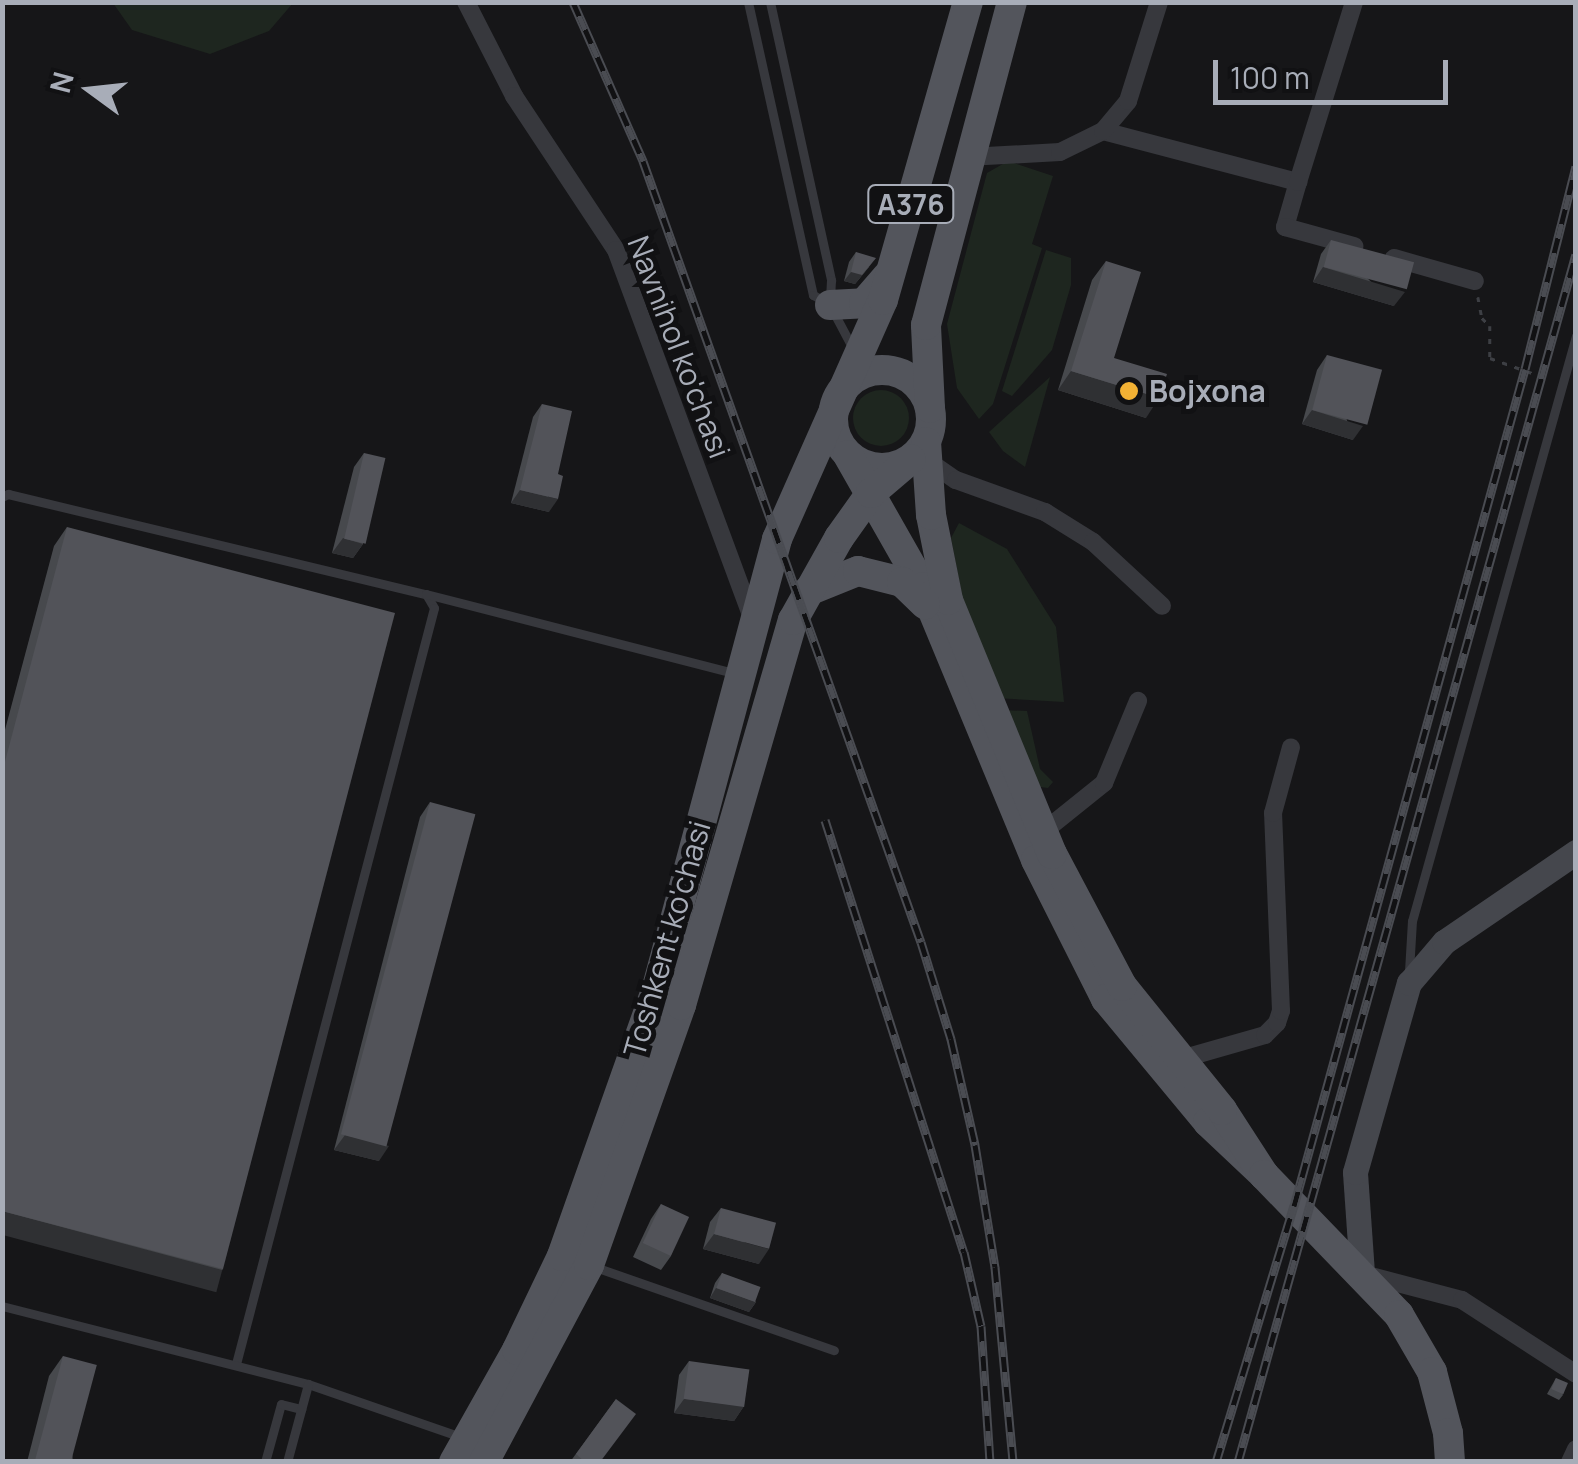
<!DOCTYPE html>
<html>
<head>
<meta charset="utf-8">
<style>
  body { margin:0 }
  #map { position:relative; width:1578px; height:1464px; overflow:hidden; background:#161618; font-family:Manrope,sans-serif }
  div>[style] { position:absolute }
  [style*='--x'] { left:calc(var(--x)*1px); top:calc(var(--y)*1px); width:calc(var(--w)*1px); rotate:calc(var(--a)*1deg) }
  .green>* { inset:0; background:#1e261f }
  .round { border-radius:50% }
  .path>* { height:2.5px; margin-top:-1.25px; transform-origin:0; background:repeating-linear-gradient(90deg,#3d3f44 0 5px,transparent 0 13px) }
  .lane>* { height:9px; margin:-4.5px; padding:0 4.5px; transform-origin:4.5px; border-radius:4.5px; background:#37383d }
  .street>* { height:18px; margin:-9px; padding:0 9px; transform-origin:9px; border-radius:9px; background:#37383d }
  .secondary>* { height:25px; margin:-12.5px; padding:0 12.5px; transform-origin:12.5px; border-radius:12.5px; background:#45474d }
  .primary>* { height:30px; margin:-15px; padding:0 15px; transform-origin:15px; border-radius:15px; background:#53555c }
  .primary>.ring { margin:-15px; padding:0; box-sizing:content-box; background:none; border:30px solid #53555c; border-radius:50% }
  .rail>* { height:9px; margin-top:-4.5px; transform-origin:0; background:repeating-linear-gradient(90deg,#111113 0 15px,#4a4c52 0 30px); box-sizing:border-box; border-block:2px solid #4a4c52 }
  .wall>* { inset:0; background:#47494d }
  .shaded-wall>* { inset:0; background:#2f3033; transform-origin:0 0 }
  .building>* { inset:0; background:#525359; transform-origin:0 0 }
  .dots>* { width:28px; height:28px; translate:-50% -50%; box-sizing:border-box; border:5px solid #111113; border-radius:50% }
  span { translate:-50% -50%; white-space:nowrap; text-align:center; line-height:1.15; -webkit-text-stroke:10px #111113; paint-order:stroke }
  .shield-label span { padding:2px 8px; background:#111113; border:2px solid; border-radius:8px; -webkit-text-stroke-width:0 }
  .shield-label { font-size:28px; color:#a8adb8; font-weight:700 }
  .street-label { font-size:30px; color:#a8adb8 }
  .poi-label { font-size:30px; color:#a8adb8; font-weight:700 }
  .left { translate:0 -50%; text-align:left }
  .frame { position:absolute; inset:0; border:5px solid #a8adb8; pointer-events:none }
  .north { position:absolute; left:40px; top:40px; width:100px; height:100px; -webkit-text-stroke:8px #111113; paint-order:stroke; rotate:285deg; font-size:28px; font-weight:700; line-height:40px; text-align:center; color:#a8adb8 }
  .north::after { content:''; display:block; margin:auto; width:35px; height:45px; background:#a8adb8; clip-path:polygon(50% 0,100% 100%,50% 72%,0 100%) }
  .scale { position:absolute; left:1213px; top:60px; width:235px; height:45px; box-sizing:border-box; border:5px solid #a8adb8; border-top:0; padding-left:12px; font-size:30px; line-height:35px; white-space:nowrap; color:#a8adb8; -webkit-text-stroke:8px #111113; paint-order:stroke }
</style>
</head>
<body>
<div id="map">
  <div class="green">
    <div style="clip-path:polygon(113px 3px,293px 3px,269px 31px,210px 54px,132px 30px)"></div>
    <div style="clip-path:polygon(1008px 161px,1053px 176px,1032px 244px,1042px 248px,993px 404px,979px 419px,957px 388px,947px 324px,987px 173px)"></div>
    <div style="clip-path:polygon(1046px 250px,1071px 258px,1071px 285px,1052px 350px,1012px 396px,1002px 391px)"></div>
    <div style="clip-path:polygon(1050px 377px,1025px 467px,1003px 451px,989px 432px)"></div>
    <div class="round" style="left:853px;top:390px;width:56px;height:56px"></div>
    <div style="clip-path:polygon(959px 523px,1007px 549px,1056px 627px,1064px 702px,994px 698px,966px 617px,951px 538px)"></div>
    <div style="clip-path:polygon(998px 710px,1027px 711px,1040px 769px,1053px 782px,1048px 788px,1040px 787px)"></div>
  </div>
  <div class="path">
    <div style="--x:1478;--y:297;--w:21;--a:79"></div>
    <div style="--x:1482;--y:318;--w:11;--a:45"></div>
    <div style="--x:1490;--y:326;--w:32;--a:90"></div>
    <div style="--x:1490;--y:358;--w:63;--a:19.6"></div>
  </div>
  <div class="lane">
    <div style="--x:748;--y:2;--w:300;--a:77.5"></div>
    <div style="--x:813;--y:295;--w:13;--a:27"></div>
    <div style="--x:770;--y:2;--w:285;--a:77.6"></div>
    <div style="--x:831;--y:280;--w:22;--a:93"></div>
    <div style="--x:834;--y:313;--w:40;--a:62"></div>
    <div style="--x:2;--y:497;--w:7;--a:-27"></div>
    <div style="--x:8;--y:494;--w:430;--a:13.5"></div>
    <div style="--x:426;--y:594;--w:16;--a:60"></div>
    <div style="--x:434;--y:608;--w:781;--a:104.68"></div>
    <div style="--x:426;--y:594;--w:318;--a:14.4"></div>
    <div style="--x:1409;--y:971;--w:50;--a:-86.6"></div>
    <div style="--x:1412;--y:921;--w:608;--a:-74.34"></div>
    <div style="--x:595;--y:1267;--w:253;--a:19.2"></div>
    <div style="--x:2;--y:1306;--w:316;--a:14.3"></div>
    <div style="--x:308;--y:1384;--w:162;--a:19.1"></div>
    <div style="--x:265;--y:1462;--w:60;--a:-74.6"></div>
    <div style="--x:281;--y:1404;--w:21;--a:14"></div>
    <div style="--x:287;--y:1462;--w:81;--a:-74.9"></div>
  </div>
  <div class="street">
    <div style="--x:466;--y:2;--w:106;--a:62.9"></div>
    <div style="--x:514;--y:96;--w:185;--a:56.5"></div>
    <div style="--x:616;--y:250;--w:395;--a:69.7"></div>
    <div style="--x:1103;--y:131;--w:202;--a:14.7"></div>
    <div style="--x:1298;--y:182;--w:47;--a:106.1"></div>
    <div style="--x:1285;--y:227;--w:72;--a:15.4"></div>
    <div style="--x:968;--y:157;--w:92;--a:-3.1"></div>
    <div style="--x:1060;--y:152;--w:48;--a:-26"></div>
    <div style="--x:1103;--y:131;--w:39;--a:-50"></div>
    <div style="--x:1128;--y:101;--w:104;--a:-72.6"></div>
    <div style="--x:1298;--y:182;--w:189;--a:-72.7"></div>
    <div style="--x:1394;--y:258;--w:84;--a:15.9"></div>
    <div style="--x:927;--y:460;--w:35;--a:35"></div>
    <div style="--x:956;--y:480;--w:95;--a:19.8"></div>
    <div style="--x:1045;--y:512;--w:57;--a:32"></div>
    <div style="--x:1093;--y:542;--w:94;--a:42.8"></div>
    <div style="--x:1038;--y:836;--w:85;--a:-38.8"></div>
    <div style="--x:1104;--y:783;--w:89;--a:-67.5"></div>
    <div style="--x:1181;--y:1059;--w:87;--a:-15.9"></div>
    <div style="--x:1265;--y:1035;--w:17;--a:-45"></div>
    <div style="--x:1277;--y:1023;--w:13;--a:-72"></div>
    <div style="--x:1281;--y:1011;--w:198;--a:-92.3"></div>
    <div style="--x:1273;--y:813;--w:68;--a:-74.7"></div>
    <div style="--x:1367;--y:1275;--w:98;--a:14.7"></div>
    <div style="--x:1462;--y:1300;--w:136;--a:33"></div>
    <div style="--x:1570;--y:1462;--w:14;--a:-65"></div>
  </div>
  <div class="secondary">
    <div style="--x:1362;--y:1273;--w:101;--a:-94"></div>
    <div style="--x:1355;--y:1172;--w:197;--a:-74.1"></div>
    <div style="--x:1409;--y:983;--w:54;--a:-49.5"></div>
    <div style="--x:1444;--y:942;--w:160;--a:-34.3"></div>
  </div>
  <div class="primary">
    <div style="--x:830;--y:305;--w:34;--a:-3"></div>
    <div style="--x:864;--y:303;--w:35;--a:-49"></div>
    <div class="ring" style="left:833px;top:370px;width:68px;height:68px"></div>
    <div style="--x:930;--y:408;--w:83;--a:-92.8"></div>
    <div style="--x:926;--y:325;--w:334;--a:-75.1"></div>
    <div style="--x:848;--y:455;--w:152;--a:60.4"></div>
    <div style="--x:923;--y:587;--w:295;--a:67.5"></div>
    <div style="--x:1036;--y:860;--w:156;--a:63.3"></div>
    <div style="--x:1106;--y:999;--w:160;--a:50.3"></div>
    <div style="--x:1208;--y:1122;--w:77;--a:43.4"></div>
    <div style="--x:1264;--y:1175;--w:77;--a:-122.9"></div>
    <div style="--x:1222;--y:1110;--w:159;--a:-128.9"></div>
    <div style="--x:1122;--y:986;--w:149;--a:-117.9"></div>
    <div style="--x:1052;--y:854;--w:274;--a:-112.3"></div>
    <div style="--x:948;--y:600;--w:87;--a:-101.3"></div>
    <div style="--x:931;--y:515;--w:73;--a:-93.9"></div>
    <div style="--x:808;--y:591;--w:54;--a:-21.8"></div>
    <div style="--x:858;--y:571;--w:45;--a:14"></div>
    <div style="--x:902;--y:582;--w:32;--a:44"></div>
    <div style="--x:1264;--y:1175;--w:194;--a:46"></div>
    <div style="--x:1399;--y:1315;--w:66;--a:59.9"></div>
    <div style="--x:1432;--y:1372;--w:63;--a:75.3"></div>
    <div style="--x:1448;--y:1433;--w:29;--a:86"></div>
    <div style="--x:454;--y:1462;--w:129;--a:-60.6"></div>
    <div style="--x:517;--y:1350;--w:104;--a:-64.4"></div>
    <div style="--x:562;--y:1256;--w:281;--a:-70.5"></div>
    <div style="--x:656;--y:991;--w:468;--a:-75"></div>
    <div style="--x:777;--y:539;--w:261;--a:-66.1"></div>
    <div style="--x:883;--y:300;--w:310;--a:-74.1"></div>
    <div style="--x:484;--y:1462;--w:223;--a:-61.9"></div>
    <div style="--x:589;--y:1265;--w:276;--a:-70.5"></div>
    <div style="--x:681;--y:1005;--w:401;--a:-73.8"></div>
    <div style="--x:793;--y:620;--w:94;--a:-60.7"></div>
    <div style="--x:839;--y:538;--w:55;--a:-54.6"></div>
    <div style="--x:871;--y:493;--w:52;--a:-40.4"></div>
  </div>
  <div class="rail">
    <div style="--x:573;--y:2;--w:174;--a:66.2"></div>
    <div style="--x:643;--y:161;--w:829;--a:70.41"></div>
    <div style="--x:921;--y:942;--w:102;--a:72.8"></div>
    <div style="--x:951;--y:1039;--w:109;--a:77.2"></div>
    <div style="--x:975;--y:1145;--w:124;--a:80.7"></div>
    <div style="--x:995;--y:1267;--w:196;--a:84.7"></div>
    <div style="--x:825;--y:820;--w:454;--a:72.2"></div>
    <div style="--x:964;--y:1252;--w:76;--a:77.1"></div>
    <div style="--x:981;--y:1326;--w:136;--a:86.2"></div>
    <div style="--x:1216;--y:1462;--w:268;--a:-73.1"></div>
    <div style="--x:1294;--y:1206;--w:868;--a:-74.57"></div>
    <div style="--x:1525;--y:369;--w:209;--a:-75.9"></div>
    <div style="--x:1238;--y:1462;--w:1254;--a:-74.37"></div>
  </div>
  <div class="wall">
    <div style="clip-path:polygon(1331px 240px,1394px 306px,1313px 282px,1321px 254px)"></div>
    <div style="clip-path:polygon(856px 252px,869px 267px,855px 284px,844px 281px,849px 262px)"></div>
    <div style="clip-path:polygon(1106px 261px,1114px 358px,1146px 418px,1058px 390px,1092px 280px)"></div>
    <div style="clip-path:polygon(1327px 355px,1353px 440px,1302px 424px,1317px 370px)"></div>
    <div style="clip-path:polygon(542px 404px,549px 512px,511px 503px,533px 417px)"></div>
    <div style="clip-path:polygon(364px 453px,363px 544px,353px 558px,332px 553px,354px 467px)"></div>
    <div style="clip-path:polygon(67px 527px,223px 1269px,209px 1288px,2px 1234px,2px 741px,54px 546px)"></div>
    <div style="clip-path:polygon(430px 802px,379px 1161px,334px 1150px,420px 817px)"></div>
    <div style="clip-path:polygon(661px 1204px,671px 1256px,661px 1270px,633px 1257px,651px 1219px)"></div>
    <div style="clip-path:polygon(721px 1208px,759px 1264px,703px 1249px,710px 1222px)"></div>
    <div style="clip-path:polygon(722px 1273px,756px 1302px,749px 1312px,710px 1298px,715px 1283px)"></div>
    <div style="clip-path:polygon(63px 1356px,73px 1462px,27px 1462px,49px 1376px)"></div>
    <div style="clip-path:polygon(689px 1361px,744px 1406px,734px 1421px,674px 1413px,679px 1375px)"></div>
    <div style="clip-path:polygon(1556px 1378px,1563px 1395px,1559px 1400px,1547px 1394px)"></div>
    <div style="clip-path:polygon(616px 1399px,601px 1462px,570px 1462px)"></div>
  </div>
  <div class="shaded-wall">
    <div style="clip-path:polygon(876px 258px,855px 284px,844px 281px,851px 272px)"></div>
    <div style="clip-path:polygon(1323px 267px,1405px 292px,1394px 306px,1313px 282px)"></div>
    <div style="clip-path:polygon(1071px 371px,1159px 398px,1146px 418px,1058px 390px)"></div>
    <div style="clip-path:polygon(1312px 410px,1363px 426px,1353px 440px,1302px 424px)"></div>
    <div style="clip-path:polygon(520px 490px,558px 499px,549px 512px,511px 503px)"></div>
    <div style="clip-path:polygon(343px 538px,363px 544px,353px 558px,332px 553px)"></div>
    <div style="clip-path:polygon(345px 1135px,389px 1146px,379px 1161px,334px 1150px)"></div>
    <div style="left:2px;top:1211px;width:228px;height:23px;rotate:15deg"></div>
    <div style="clip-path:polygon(714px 1234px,769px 1249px,759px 1264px,703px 1249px)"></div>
    <div style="clip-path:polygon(716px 1288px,756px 1302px,749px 1312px,710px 1298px)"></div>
    <div style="clip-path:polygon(684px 1399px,744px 1406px,734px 1421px,674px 1413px)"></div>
  </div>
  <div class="building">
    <div style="left:1331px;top:240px;width:86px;height:28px;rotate:15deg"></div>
    <div style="clip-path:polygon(856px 252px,876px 258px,862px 275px,851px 272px)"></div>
    <div style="clip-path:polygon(1106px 261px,1141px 272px,1114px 358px,1167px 374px,1159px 398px,1071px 371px)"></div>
    <div style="left:1327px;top:355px;width:57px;height:57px;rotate:15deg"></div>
    <div style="clip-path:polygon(542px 404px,572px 411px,558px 474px,563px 476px,558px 499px,520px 490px)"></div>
    <div style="left:364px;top:453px;width:22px;height:88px;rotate:13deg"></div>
    <div style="clip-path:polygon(67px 527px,395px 613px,223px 1269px,2px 1211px,2px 773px)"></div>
    <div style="left:430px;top:802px;width:47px;height:344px;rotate:15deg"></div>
    <div style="left:661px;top:1204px;width:31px;height:43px;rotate:25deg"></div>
    <div style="left:721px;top:1208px;width:57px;height:27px;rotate:15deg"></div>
    <div style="left:722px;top:1273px;width:41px;height:16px;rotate:20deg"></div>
    <div style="left:63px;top:1356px;width:35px;height:109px;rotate:15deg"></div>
    <div style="left:689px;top:1361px;width:61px;height:38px;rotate:8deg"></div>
    <div style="left:1556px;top:1378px;width:13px;height:12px;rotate:23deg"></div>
    <div style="clip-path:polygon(616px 1399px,636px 1414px,600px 1462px,585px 1462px,576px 1454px)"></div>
  </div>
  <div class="dots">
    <div style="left:1129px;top:391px;background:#f2b134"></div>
  </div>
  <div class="shield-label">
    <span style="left:911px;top:204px">A376</span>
  </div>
  <div class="street-label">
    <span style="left:679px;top:347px;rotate:69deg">Navnihol ko'chasi</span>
    <span style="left:667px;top:939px;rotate:-74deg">Toshkent ko'chasi</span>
  </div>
  <div class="poi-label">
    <span class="left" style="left:1149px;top:391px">Bojxona</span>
  </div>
  <div class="frame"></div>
  <div class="north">N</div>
  <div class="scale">100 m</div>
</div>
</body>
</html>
